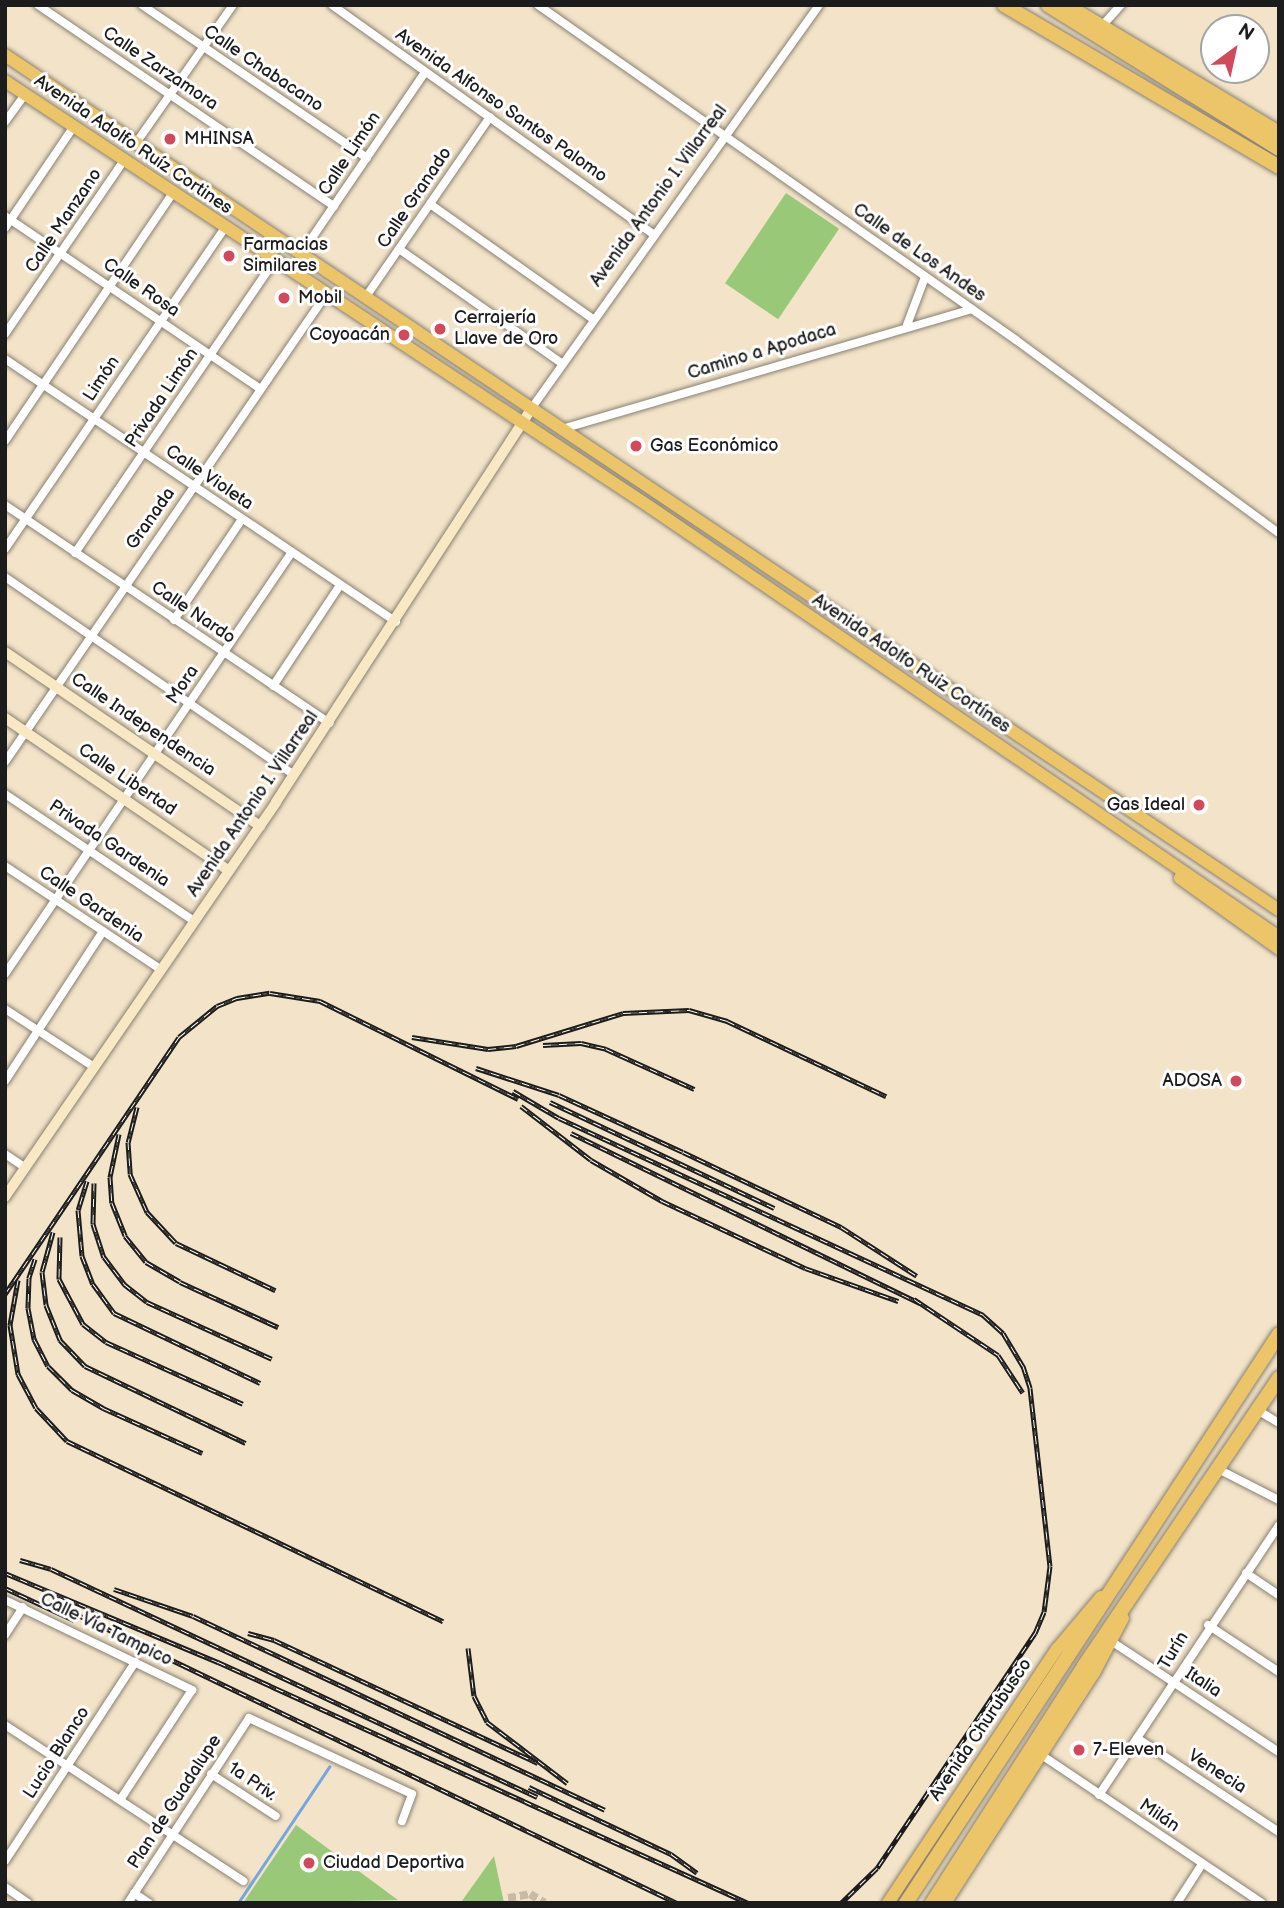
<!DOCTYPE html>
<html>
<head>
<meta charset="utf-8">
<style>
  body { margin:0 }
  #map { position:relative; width:1284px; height:1908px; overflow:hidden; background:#f3e3c9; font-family:"Balsamiq Sans",sans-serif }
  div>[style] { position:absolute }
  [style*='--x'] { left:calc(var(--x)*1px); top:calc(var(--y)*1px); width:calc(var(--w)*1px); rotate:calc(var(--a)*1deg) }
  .green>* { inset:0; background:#98c878; transform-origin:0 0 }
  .stream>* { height:2.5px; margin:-1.25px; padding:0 1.25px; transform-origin:1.25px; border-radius:1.25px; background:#75a6e0 }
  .street-tunnel>* { height:8px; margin-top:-4px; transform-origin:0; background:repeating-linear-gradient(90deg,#c8bba6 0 8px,transparent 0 12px) }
  .roads { filter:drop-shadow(0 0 2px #888072) drop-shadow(0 0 2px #888072) }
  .street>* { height:8px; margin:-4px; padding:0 4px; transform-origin:4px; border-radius:4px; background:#fff }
  .secondary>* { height:10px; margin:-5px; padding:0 5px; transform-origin:5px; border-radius:5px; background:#f8e8c3 }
  .primary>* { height:12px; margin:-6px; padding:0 6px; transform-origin:6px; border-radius:6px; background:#edc569 }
  .highway>* { height:14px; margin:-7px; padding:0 7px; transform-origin:7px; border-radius:7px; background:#edc569 }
  .rail>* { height:5px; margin-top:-2.5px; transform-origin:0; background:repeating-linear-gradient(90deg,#fff 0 8px,#1c1c1c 0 16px); box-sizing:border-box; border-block:2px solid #1c1c1c }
  .dots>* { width:19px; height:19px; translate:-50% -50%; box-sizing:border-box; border:4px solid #fff; border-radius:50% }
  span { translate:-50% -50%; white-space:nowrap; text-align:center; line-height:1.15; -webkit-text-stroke:6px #fff; paint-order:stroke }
  .street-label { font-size:18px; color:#1c1c1c }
  .poi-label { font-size:18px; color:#1c1c1c }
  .left { translate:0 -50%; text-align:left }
  .right { translate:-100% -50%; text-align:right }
  .frame { position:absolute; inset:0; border:7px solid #1c1c1c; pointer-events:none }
  .north { position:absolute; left:1200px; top:14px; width:70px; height:70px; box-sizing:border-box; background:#fff; border:2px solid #a4a4a4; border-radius:50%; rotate:33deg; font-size:19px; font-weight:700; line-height:28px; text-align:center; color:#1c1c1c }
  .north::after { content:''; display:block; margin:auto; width:24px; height:32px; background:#d1495b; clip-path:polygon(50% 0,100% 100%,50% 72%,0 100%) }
</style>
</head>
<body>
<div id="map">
  <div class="green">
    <div style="left:786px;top:193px;width:64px;height:109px;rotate:34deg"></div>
    <div style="clip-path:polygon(296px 1825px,398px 1900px,243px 1903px)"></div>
    <div style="clip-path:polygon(494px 1856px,504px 1903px,461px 1903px,464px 1898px)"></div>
  </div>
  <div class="stream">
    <div style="--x:238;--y:1903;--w:164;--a:-56.2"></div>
  </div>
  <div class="street-tunnel">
    <div style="--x:508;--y:1898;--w:22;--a:-10"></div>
    <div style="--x:530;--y:1894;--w:17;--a:31"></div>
  </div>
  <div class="roads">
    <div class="street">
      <div style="--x:38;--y:5;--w:358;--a:34.2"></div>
      <div style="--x:142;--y:5;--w:272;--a:34.2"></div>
      <div style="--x:332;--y:5;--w:393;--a:35.5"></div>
      <div style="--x:538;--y:5;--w:584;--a:35.02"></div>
      <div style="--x:1016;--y:340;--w:326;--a:36.3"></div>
      <div style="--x:1101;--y:27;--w:30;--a:-48"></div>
      <div style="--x:5;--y:122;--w:34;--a:-54"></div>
      <div style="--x:136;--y:143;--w:169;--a:-54.9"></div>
      <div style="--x:430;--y:204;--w:199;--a:35.2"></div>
      <div style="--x:5;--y:216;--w:307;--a:34.1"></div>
      <div style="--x:5;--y:228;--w:123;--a:-55.9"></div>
      <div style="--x:399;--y:249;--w:198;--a:35.1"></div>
      <div style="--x:301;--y:254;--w:220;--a:-55.7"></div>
      <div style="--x:365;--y:298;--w:220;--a:-55.4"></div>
      <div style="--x:907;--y:325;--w:51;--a:-69.4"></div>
      <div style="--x:5;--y:334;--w:211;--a:-55.6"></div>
      <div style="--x:5;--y:359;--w:471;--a:33.9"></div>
      <div style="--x:531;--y:409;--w:496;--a:-54.5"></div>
      <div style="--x:562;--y:429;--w:427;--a:-16.3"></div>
      <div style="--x:5;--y:441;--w:300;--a:-55.9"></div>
      <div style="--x:5;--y:505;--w:391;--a:33.9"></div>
      <div style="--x:5;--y:549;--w:389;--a:-55.6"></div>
      <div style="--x:75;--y:553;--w:353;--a:-55.7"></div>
      <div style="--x:5;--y:577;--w:350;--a:34.4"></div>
      <div style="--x:174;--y:620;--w:122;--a:-56"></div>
      <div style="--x:273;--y:686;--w:121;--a:-56.4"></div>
      <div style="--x:5;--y:762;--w:565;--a:-55.52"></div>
      <div style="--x:5;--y:794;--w:228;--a:33.9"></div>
      <div style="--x:5;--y:866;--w:186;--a:33.6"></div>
      <div style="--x:5;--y:974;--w:510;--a:-55.78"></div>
      <div style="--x:5;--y:1009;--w:106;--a:33.1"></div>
      <div style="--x:5;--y:1081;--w:179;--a:-56.8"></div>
      <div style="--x:5;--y:1154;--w:25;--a:34"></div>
      <div style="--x:1259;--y:1411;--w:23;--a:31"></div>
      <div style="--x:1220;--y:1470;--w:66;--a:27"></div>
      <div style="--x:1246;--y:1573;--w:40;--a:34"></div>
      <div style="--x:5;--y:1600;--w:208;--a:25.7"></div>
      <div style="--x:192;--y:1690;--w:131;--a:123.2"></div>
      <div style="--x:1208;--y:1625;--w:85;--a:33.5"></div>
      <div style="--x:5;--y:1635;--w:33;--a:-57"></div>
      <div style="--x:1111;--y:1641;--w:201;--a:33.5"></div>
      <div style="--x:5;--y:1725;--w:285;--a:33.2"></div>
      <div style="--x:1137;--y:1738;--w:170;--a:33.5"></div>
      <div style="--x:1040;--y:1754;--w:267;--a:33.9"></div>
      <div style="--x:211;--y:1774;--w:77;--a:32.9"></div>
      <div style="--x:1099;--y:1795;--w:324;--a:-56.3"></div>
      <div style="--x:5;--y:1861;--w:238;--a:-56.8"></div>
      <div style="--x:5;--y:1887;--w:28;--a:35"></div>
      <div style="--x:134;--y:1893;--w:18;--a:34"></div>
      <div style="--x:128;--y:1903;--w:221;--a:-56.8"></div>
      <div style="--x:249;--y:1718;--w:180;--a:25"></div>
      <div style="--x:412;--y:1794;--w:29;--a:110"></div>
      <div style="--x:1177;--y:1903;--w:46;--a:-57.3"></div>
    </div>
    <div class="secondary">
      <div style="--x:5;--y:652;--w:309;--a:34.3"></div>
      <div style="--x:5;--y:718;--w:271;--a:34.3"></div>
      <div style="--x:5;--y:1197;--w:479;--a:-55.5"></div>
      <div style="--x:276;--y:802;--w:468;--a:-57"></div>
    </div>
    <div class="primary">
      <div style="--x:5;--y:55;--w:1534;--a:33.87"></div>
      <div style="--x:5;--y:81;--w:773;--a:33.44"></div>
      <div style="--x:650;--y:507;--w:762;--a:34.36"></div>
      <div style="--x:1180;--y:878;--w:122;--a:35.6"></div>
      <div style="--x:888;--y:1903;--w:305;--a:-56.4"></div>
      <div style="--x:1057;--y:1649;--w:68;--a:-49.8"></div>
      <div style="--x:945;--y:1903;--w:274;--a:-57.1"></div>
      <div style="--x:1094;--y:1673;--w:62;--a:-62.2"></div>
    </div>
    <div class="highway">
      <div style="--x:1004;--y:5;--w:319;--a:30.5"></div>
      <div style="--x:1048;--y:5;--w:272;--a:31.9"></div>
      <div style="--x:1066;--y:5;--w:249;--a:31"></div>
      <div style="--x:906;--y:1903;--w:680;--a:-56.75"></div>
      <div style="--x:932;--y:1903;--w:282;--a:-57.3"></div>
      <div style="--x:1084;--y:1666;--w:348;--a:-55.9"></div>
    </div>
  </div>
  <div class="rail">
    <div style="--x:412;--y:1037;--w:77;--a:9"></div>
    <div style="--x:488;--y:1049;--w:28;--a:-6"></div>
    <div style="--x:516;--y:1046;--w:112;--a:-17.1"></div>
    <div style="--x:623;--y:1013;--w:66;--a:-2.6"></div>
    <div style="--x:689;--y:1010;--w:40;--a:16"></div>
    <div style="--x:727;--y:1021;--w:176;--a:25.3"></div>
    <div style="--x:543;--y:1045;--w:38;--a:-3"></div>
    <div style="--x:581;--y:1043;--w:26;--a:13"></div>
    <div style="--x:606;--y:1049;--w:97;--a:24.4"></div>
    <div style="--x:476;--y:1068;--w:87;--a:18"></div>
    <div style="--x:559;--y:1095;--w:136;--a:24.7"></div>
    <div style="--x:683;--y:1152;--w:175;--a:25.4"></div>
    <div style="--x:841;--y:1227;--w:90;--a:32.8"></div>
    <div style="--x:513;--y:1091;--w:53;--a:30.4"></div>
    <div style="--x:559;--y:1118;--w:468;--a:24.9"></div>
    <div style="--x:983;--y:1315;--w:27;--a:42"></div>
    <div style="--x:1003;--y:1333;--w:39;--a:59"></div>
    <div style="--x:1023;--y:1366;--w:23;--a:72"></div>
    <div style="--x:1030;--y:1388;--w:179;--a:83.6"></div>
    <div style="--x:1050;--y:1566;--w:46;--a:97.4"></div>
    <div style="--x:1044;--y:1612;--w:23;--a:113"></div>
    <div style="--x:1035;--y:1633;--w:283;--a:123.9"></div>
    <div style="--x:877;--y:1868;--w:50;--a:135.8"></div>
    <div style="--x:550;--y:1102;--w:248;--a:25.3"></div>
    <div style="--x:521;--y:1106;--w:88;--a:37.6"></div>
    <div style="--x:591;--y:1160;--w:82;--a:30"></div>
    <div style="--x:662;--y:1201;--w:158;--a:25.1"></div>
    <div style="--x:805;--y:1268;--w:99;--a:19.5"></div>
    <div style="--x:137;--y:1107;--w:36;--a:104"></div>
    <div style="--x:128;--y:1142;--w:32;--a:86"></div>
    <div style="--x:130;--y:1174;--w:42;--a:65.9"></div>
    <div style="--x:147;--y:1212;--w:42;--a:46.9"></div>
    <div style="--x:176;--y:1243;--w:110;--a:25.4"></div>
    <div style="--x:571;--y:1133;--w:388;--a:26"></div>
    <div style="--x:119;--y:1134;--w:44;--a:101.8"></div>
    <div style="--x:110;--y:1177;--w:26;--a:86"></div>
    <div style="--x:112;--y:1203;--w:35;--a:68"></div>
    <div style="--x:125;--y:1236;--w:33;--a:51"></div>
    <div style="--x:146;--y:1262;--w:39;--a:30"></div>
    <div style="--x:180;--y:1282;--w:108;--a:24.7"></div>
    <div style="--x:87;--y:1181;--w:30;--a:107"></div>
    <div style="--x:78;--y:1210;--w:46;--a:85"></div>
    <div style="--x:82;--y:1256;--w:30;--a:69"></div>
    <div style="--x:93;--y:1284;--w:36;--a:54"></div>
    <div style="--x:114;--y:1313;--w:162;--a:25.6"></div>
    <div style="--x:94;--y:1183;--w:41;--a:91.4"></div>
    <div style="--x:93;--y:1224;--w:35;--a:72"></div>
    <div style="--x:104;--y:1257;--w:34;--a:53"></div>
    <div style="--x:124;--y:1284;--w:29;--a:38"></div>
    <div style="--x:147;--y:1302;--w:137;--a:24.5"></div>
    <div style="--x:53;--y:1232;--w:41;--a:105.4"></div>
    <div style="--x:42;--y:1272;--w:33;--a:83"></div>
    <div style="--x:46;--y:1305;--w:38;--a:68"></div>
    <div style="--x:60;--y:1340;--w:36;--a:46"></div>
    <div style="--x:85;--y:1366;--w:178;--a:25.6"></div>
    <div style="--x:60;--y:1237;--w:42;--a:91.4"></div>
    <div style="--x:59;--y:1279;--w:51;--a:61.9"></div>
    <div style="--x:83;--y:1324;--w:29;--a:38"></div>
    <div style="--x:106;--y:1342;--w:150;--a:24.3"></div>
    <div style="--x:35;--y:1259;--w:20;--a:108"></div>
    <div style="--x:29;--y:1278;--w:30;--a:92"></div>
    <div style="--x:28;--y:1308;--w:32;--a:79"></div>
    <div style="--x:34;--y:1339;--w:30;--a:63"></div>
    <div style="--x:48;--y:1366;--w:34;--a:45"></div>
    <div style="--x:72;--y:1390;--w:36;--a:30"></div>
    <div style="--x:103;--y:1408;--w:109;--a:24.4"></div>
    <div style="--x:18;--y:1280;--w:46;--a:100.1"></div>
    <div style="--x:10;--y:1325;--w:50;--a:80.7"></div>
    <div style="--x:18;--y:1374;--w:38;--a:62"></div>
    <div style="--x:36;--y:1408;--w:45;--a:46.8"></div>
    <div style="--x:67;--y:1441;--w:417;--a:25.6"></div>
    <div style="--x:5;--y:1294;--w:310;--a:-55.9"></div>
    <div style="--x:179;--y:1037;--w:49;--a:-39.2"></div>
    <div style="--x:217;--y:1006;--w:22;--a:-22"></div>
    <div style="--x:237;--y:998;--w:33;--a:-9"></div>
    <div style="--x:270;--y:993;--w:51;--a:9.1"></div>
    <div style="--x:320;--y:1001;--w:221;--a:26.3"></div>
    <div style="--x:914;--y:1299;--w:101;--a:33.7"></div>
    <div style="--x:998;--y:1355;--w:45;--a:56.7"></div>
    <div style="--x:20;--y:1560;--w:32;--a:16"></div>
    <div style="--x:51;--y:1569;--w:537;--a:25.13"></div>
    <div style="--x:5;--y:1573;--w:231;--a:22.7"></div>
    <div style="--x:218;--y:1662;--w:582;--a:24.45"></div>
    <div style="--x:5;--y:1588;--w:76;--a:24.9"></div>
    <div style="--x:114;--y:1589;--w:83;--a:18.9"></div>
    <div style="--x:193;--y:1616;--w:455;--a:25.2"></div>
    <div style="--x:66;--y:1609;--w:678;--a:25.7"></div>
    <div style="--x:248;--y:1633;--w:27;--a:15"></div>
    <div style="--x:274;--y:1640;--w:291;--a:25"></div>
    <div style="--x:468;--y:1648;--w:48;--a:82.9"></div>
    <div style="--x:474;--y:1696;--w:29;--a:63"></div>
    <div style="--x:487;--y:1722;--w:101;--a:37.3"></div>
    <div style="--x:529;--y:1787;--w:157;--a:25.3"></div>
    <div style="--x:671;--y:1854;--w:32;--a:36"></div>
  </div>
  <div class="dots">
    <div style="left:170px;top:139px;background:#d1495b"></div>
    <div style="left:229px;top:256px;background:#d1495b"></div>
    <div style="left:284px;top:298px;background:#d1495b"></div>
    <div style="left:440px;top:329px;background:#d1495b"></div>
    <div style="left:404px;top:335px;background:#d1495b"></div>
    <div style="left:636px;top:446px;background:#d1495b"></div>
    <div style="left:1199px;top:805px;background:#d1495b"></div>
    <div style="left:1236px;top:1081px;background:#d1495b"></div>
    <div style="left:1079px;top:1750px;background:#d1495b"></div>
    <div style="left:309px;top:1863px;background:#d1495b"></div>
  </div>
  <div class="street-label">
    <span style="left:160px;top:69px;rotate:34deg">Calle Zarzamora</span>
    <span style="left:263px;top:69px;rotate:34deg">Calle Chabacano</span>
    <span style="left:501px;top:106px;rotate:35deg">Avenida Alfonso Santos Palomo</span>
    <span style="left:133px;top:145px;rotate:34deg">Avenida Adolfo Ruíz Cortines</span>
    <span style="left:350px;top:154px;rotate:-56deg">Calle Limón</span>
    <span style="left:659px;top:196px;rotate:-54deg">Avenida Antonio I. Villarreal</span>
    <span style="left:415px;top:198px;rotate:-56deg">Calle Granado</span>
    <span style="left:64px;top:221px;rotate:-56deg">Calle Manzano</span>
    <span style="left:919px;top:253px;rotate:35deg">Calle de Los Andes</span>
    <span style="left:141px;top:288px;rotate:35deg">Calle Rosa</span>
    <span style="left:762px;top:352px;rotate:-17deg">Camino a Apodaca</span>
    <span style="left:102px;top:379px;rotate:-56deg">Limón</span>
    <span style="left:162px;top:398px;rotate:-56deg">Privada Limón</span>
    <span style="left:209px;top:478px;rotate:34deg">Calle Violeta</span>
    <span style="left:151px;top:519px;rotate:-55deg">Granada</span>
    <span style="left:193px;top:613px;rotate:34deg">Calle Nardo</span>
    <span style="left:911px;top:664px;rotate:34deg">Avenida Adolfo Ruiz Cortínes</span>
    <span style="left:183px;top:685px;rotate:-56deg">Mora</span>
    <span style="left:143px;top:725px;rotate:34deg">Calle Independencia</span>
    <span style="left:127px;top:780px;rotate:34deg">Calle Libertad</span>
    <span style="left:253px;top:804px;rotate:-56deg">Avenida Antonio I. Villarreal</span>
    <span style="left:109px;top:844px;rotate:34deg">Privada Gardenia</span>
    <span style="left:91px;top:905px;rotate:34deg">Calle Gardenia</span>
    <span style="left:106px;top:1630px;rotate:26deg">Calle Vía Tampico</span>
    <span style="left:1174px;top:1651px;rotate:-59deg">Turín</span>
    <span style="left:1203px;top:1683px;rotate:33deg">Italia</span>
    <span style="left:981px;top:1730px;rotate:-56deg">Avenida Churubusco</span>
    <span style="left:57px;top:1753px;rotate:-57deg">Lucio Blanco</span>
    <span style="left:1217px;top:1772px;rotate:33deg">Venecia</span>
    <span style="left:252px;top:1782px;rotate:34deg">1a Priv.</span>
    <span style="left:175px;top:1802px;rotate:-57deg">Plan de Guadalupe</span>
    <span style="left:1159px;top:1816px;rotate:34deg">Milán</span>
  </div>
  <div class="poi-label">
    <span class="left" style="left:184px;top:139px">MHINSA</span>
    <span class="left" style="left:243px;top:256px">Farmacias<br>Similares</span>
    <span class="left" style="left:298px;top:298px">Mobil</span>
    <span class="left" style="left:454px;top:329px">Cerrajería<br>Llave de Oro</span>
    <span class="right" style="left:390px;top:335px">Coyoacán</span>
    <span class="left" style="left:650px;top:446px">Gas Económico</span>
    <span class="right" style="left:1185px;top:805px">Gas Ideal</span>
    <span class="right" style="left:1222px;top:1081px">ADOSA</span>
    <span class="left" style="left:1093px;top:1750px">7-Eleven</span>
    <span class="left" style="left:323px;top:1863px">Ciudad Deportiva</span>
  </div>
  <div class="frame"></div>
  <div class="north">N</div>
</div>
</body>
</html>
